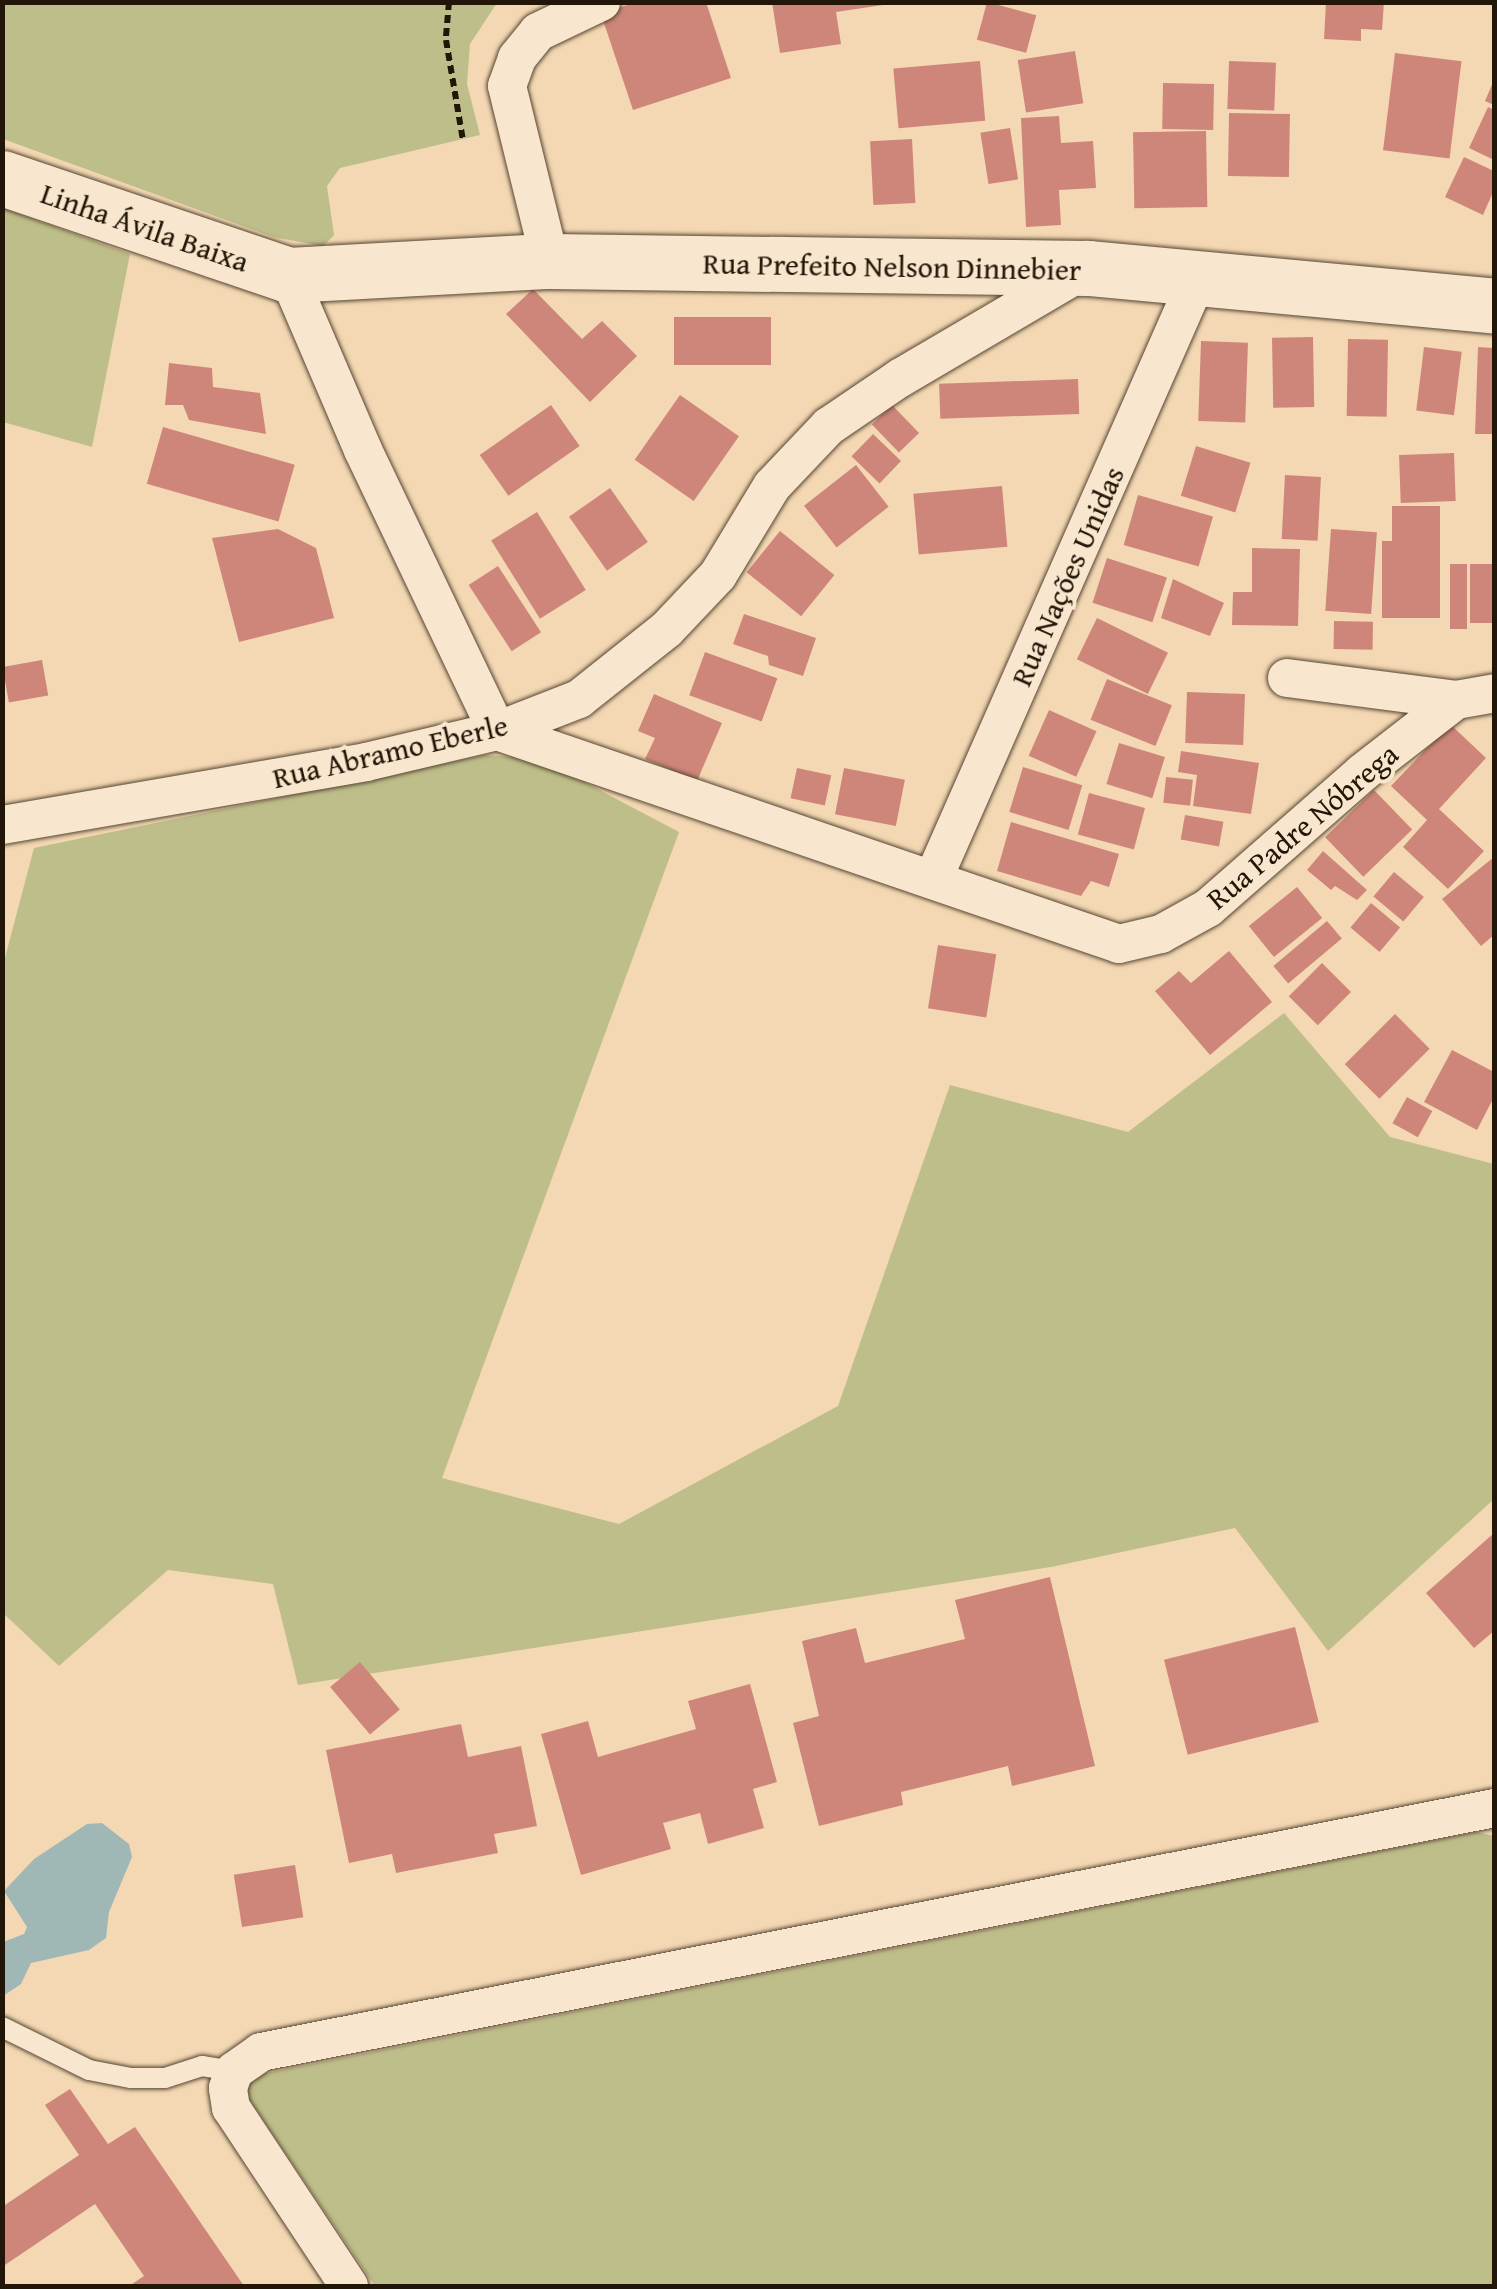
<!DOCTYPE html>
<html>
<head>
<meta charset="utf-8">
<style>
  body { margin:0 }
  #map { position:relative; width:1497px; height:2289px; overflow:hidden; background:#f4d8b3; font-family:"Gentium Book Plus",serif }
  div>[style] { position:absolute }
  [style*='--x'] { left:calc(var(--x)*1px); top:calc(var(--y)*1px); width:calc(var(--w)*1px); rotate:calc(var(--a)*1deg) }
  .green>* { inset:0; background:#bebe8a }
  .water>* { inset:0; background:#9fb8b6 }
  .building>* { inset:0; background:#cf867a; transform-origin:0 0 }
  .path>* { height:6px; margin-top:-3px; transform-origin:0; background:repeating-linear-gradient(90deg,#221608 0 8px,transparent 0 13px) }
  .roads { filter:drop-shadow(0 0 2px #564633) drop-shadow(0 0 2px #564633) }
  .lane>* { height:20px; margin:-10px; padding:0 10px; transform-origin:10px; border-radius:10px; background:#f8e6ce }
  .street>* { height:38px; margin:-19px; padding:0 19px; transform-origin:19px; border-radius:19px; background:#f8e6ce }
  .secondary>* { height:55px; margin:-27.5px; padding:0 27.5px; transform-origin:27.5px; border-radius:27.5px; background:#f8e6ce }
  span { translate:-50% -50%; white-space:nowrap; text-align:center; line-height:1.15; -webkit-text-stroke:8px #f8e6ce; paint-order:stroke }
  .street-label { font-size:30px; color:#221608 }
  .frame { position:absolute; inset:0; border:5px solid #221608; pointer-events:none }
</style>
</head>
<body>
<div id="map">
  <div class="green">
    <div style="clip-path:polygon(2px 3px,497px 3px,470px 44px,467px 84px,480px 135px,340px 168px,327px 186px,334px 235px,323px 246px,273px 237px,3px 139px)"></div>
    <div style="clip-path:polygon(3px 208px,130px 254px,92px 447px,3px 422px)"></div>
    <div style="clip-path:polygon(485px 755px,515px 757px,569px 774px,679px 832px,442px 1478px,619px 1524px,838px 1406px,950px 1085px,1128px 1132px,1284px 1013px,1390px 1137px,1494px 1164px,1494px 1499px,1328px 1651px,1235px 1528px,1051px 1567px,298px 1685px,273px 1584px,168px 1570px,59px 1666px,3px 1613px,2px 969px,34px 848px)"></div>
    <div style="clip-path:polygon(1477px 1832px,1494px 1836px,1494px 2286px,375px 2286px,247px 2096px,246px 2085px,252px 2076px)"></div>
  </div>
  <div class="water">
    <div style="clip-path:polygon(102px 1823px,129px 1844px,132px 1857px,109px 1912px,106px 1938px,89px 1950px,31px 1963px,21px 1984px,3px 1996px,3px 1942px,24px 1934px,27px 1927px,4px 1891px,34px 1859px,87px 1824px)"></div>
  </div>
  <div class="building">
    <div style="clip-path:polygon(636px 2px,706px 2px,731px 78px,633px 110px,601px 14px)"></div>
    <div style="clip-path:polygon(772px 2px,882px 2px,883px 5px,836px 12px,841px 44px,780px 53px)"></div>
    <div style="left:987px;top:2px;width:51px;height:39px;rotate:15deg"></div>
    <div style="clip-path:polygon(1326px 2px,1384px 2px,1382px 30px,1361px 29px,1361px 41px,1324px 39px)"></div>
    <div style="left:1075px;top:51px;width:53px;height:58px;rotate:81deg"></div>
    <div style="left:1395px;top:53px;width:67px;height:98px;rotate:7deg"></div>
    <div style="left:980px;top:61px;width:60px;height:87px;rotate:85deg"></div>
    <div style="left:1229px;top:61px;width:47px;height:48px;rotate:2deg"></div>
    <div style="clip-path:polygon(1494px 80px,1494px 105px,1485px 101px)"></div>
    <div style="left:1163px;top:83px;width:51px;height:46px;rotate:1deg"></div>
    <div style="clip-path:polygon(1488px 107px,1494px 110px,1494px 160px,1469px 148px)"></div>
    <div style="left:1229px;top:113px;width:61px;height:63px;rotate:1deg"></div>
    <div style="clip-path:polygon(1059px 116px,1061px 143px,1093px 141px,1096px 188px,1059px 190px,1061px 225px,1026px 227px,1021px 118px)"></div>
    <div style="left:1010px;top:128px;width:52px;height:30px;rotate:81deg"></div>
    <div style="left:1206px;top:131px;width:76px;height:73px;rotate:89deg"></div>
    <div style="left:912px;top:139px;width:64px;height:42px;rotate:87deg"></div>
    <div style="clip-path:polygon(1464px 157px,1494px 171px,1494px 190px,1483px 215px,1445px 197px)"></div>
    <div style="clip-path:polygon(533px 289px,582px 339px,602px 321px,637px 356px,590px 402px,506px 314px)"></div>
    <div style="left:771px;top:317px;width:48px;height:97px;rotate:90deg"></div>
    <div style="left:1313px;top:337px;width:70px;height:41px;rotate:89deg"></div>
    <div style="left:1348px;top:339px;width:40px;height:77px;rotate:1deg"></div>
    <div style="left:1201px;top:341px;width:47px;height:80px;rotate:2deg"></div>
    <div style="left:1424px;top:347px;width:38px;height:64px;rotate:7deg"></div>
    <div style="clip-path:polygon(1478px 347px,1494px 348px,1494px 434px,1475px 434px)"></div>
    <div style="clip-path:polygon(169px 363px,212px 368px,213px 387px,260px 393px,266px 434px,189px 420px,183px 405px,165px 405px)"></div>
    <div style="left:1078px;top:379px;width:35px;height:139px;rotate:88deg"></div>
    <div style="left:680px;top:395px;width:72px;height:79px;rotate:35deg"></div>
    <div style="left:551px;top:405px;width:50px;height:87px;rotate:55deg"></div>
    <div style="left:892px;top:405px;width:39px;height:28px;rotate:46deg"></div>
    <div style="left:163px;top:427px;width:137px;height:59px;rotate:16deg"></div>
    <div style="left:873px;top:434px;width:39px;height:31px;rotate:44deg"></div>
    <div style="left:1196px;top:446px;width:57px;height:52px;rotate:17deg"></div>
    <div style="left:1454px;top:453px;width:48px;height:55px;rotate:88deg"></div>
    <div style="left:856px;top:465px;width:53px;height:66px;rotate:52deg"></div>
    <div style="left:1285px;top:475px;width:36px;height:64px;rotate:3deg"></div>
    <div style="left:1002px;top:486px;width:61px;height:89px;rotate:85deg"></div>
    <div style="left:610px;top:488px;width:66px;height:50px;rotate:55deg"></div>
    <div style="left:1138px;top:495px;width:78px;height:52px;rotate:16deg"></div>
    <div style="clip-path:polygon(1392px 506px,1440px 506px,1440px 618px,1382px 618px,1382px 541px,1392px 541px)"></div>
    <div style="left:537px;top:512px;width:92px;height:54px;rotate:58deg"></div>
    <div style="clip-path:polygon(278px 529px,316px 548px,334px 618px,239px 642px,212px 538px)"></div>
    <div style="left:1331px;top:529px;width:46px;height:82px;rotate:4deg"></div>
    <div style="left:780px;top:531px;width:70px;height:53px;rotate:39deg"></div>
    <div style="clip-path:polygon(1252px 548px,1300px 549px,1298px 626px,1232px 625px,1233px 592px,1252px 592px)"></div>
    <div style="left:1107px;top:558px;width:63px;height:47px;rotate:18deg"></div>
    <div style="left:1450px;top:564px;width:17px;height:65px"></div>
    <div style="left:1494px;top:564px;width:59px;height:24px;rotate:90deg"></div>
    <div style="left:498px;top:566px;width:79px;height:35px;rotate:57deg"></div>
    <div style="clip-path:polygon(1173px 579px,1224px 603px,1210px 636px,1161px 618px)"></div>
    <div style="clip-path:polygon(744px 614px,816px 638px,803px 676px,769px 665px,768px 656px,733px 644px)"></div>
    <div style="left:1097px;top:618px;width:79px;height:46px;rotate:26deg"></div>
    <div style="left:1334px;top:621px;width:39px;height:28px;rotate:1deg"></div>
    <div style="left:705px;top:652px;width:77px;height:46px;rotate:20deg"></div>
    <div style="left:42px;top:660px;width:36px;height:40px;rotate:80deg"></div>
    <div style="left:1107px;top:679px;width:70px;height:44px;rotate:22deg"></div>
    <div style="left:1187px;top:692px;width:58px;height:51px;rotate:2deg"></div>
    <div style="clip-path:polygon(654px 694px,722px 723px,697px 781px,645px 759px,655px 738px,638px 731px)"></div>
    <div style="left:1049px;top:710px;width:52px;height:50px;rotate:24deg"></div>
    <div style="clip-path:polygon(1450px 724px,1486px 758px,1439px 809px,1484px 851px,1448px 889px,1403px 847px,1427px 820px,1391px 786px)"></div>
    <div style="left:1119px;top:743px;width:48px;height:43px;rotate:17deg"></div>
    <div style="clip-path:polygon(1181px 751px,1259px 763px,1251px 814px,1193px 806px,1197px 775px,1178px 772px)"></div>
    <div style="left:1023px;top:767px;width:62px;height:47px;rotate:17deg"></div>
    <div style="left:797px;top:768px;width:35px;height:31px;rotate:12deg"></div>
    <div style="left:844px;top:768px;width:62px;height:47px;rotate:11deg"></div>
    <div style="left:1166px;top:777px;width:27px;height:26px;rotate:6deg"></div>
    <div style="left:1374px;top:790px;width:55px;height:68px;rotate:46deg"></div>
    <div style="left:1089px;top:793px;width:58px;height:43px;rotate:15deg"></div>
    <div style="left:1185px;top:815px;width:39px;height:25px;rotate:10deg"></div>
    <div style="clip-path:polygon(1011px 822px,1119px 854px,1109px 887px,1091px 881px,1081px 896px,997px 871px)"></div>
    <div style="clip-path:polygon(1323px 851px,1367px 890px,1357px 900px,1335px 886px,1331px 890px,1307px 870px)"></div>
    <div style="clip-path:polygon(1494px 857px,1494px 935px,1481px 946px,1442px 899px)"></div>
    <div style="left:1394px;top:872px;width:39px;height:32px;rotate:40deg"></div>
    <div style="left:1297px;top:887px;width:40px;height:62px;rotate:51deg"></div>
    <div style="left:1371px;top:903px;width:38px;height:32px;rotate:40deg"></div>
    <div style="left:1327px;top:921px;width:23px;height:70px;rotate:50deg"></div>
    <div style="left:938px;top:945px;width:59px;height:64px;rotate:9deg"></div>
    <div style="clip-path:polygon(1229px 951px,1272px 1002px,1210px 1055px,1155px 991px,1179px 971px,1191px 983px)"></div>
    <div style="left:1322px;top:963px;width:41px;height:47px;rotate:45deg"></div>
    <div style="left:1395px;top:1014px;width:49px;height:71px;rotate:45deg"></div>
    <div style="clip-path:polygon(1452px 1050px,1494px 1072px,1494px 1097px,1477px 1130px,1424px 1102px)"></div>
    <div style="left:1407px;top:1097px;width:29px;height:30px;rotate:29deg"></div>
    <div style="clip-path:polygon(1494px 1533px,1494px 1631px,1474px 1648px,1426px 1593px)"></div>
    <div style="clip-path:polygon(1050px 1577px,1095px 1766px,1012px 1786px,1008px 1766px,901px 1792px,903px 1805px,819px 1826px,793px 1723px,819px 1716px,802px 1641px,856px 1628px,865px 1663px,965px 1639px,955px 1600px)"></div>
    <div style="left:1295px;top:1627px;width:98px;height:135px;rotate:76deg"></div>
    <div style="left:360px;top:1662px;width:62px;height:39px;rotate:50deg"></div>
    <div style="clip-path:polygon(750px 1684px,777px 1782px,753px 1789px,764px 1828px,708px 1844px,700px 1813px,663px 1823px,671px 1849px,581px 1875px,541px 1734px,588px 1721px,598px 1757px,696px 1729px,688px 1701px)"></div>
    <div style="clip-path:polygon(461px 1724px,468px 1757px,521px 1746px,537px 1826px,494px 1834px,498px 1853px,396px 1873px,392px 1854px,349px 1863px,326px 1750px)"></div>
    <div style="left:295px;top:1865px;width:53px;height:62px;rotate:81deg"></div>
    <div style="clip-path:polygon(70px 2089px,108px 2144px,135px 2127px,244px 2286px,129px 2286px,144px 2276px,95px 2204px,2px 2267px,2px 2207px,79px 2155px,45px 2105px)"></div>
  </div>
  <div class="path">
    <div style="--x:449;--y:2;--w:38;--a:95"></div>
    <div style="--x:446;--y:40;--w:102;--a:80.4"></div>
  </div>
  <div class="roads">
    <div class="lane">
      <div style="--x:2;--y:2027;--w:97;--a:26.3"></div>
      <div style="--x:89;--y:2070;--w:43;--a:10.8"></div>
      <div style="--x:131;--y:2078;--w:34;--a:0"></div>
      <div style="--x:165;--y:2078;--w:39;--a:-18"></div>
      <div style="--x:202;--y:2066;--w:32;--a:9"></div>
    </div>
    <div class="street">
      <div style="--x:550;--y:261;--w:180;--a:-103.8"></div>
      <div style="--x:507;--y:86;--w:30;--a:-70"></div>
      <div style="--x:517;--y:58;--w:33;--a:-51"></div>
      <div style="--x:538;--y:32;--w:70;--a:-25.5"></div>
      <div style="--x:288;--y:275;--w:190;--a:66.8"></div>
      <div style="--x:363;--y:450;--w:311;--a:64.5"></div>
      <div style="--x:497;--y:731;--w:657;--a:18.9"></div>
      <div style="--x:1119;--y:944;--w:43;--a:-13.4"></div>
      <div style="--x:1161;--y:934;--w:54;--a:-29"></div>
      <div style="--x:1208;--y:908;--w:205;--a:-41.2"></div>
      <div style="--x:1362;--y:773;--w:119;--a:-37.8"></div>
      <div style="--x:1456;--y:700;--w:39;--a:-10"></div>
      <div style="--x:1287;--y:678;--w:170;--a:7.4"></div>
      <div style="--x:2;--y:825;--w:369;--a:-9.8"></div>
      <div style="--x:366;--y:762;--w:135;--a:-13.3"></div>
      <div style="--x:497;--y:731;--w:88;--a:-21.3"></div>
      <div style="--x:579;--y:699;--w:112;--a:-38.5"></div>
      <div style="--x:667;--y:629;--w:74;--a:-46.6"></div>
      <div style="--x:718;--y:575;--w:104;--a:-58.8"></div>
      <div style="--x:772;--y:486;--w:83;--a:-46.5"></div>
      <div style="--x:829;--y:426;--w:86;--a:-34.1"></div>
      <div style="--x:900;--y:378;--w:216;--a:-30.4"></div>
      <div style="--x:934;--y:877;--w:658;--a:-66.24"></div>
      <div style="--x:349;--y:2286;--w:214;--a:-123.5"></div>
      <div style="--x:231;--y:2108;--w:20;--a:-99"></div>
      <div style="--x:228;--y:2088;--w:18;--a:-71"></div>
      <div style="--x:234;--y:2071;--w:33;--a:-35"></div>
      <div style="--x:261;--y:2052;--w:1257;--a:-11.19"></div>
    </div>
    <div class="secondary">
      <div style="--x:2;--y:178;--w:302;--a:18.7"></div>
      <div style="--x:288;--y:275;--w:262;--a:-3.1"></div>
      <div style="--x:550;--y:261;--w:538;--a:0.75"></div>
      <div style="--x:1088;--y:268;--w:408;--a:5.3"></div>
    </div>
  </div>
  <div class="street-label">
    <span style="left:145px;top:227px;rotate:19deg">Linha Ávila Baixa</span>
    <span style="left:892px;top:266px;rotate:1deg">Rua Prefeito Nelson Dinnebier</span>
    <span style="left:1067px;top:576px;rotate:-66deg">Rua Nações Unidas</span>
    <span style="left:390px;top:751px;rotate:-13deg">Rua Abramo Eberle</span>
    <span style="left:1302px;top:826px;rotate:-40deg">Rua Padre Nóbrega</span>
  </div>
  <div class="frame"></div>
</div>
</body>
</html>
